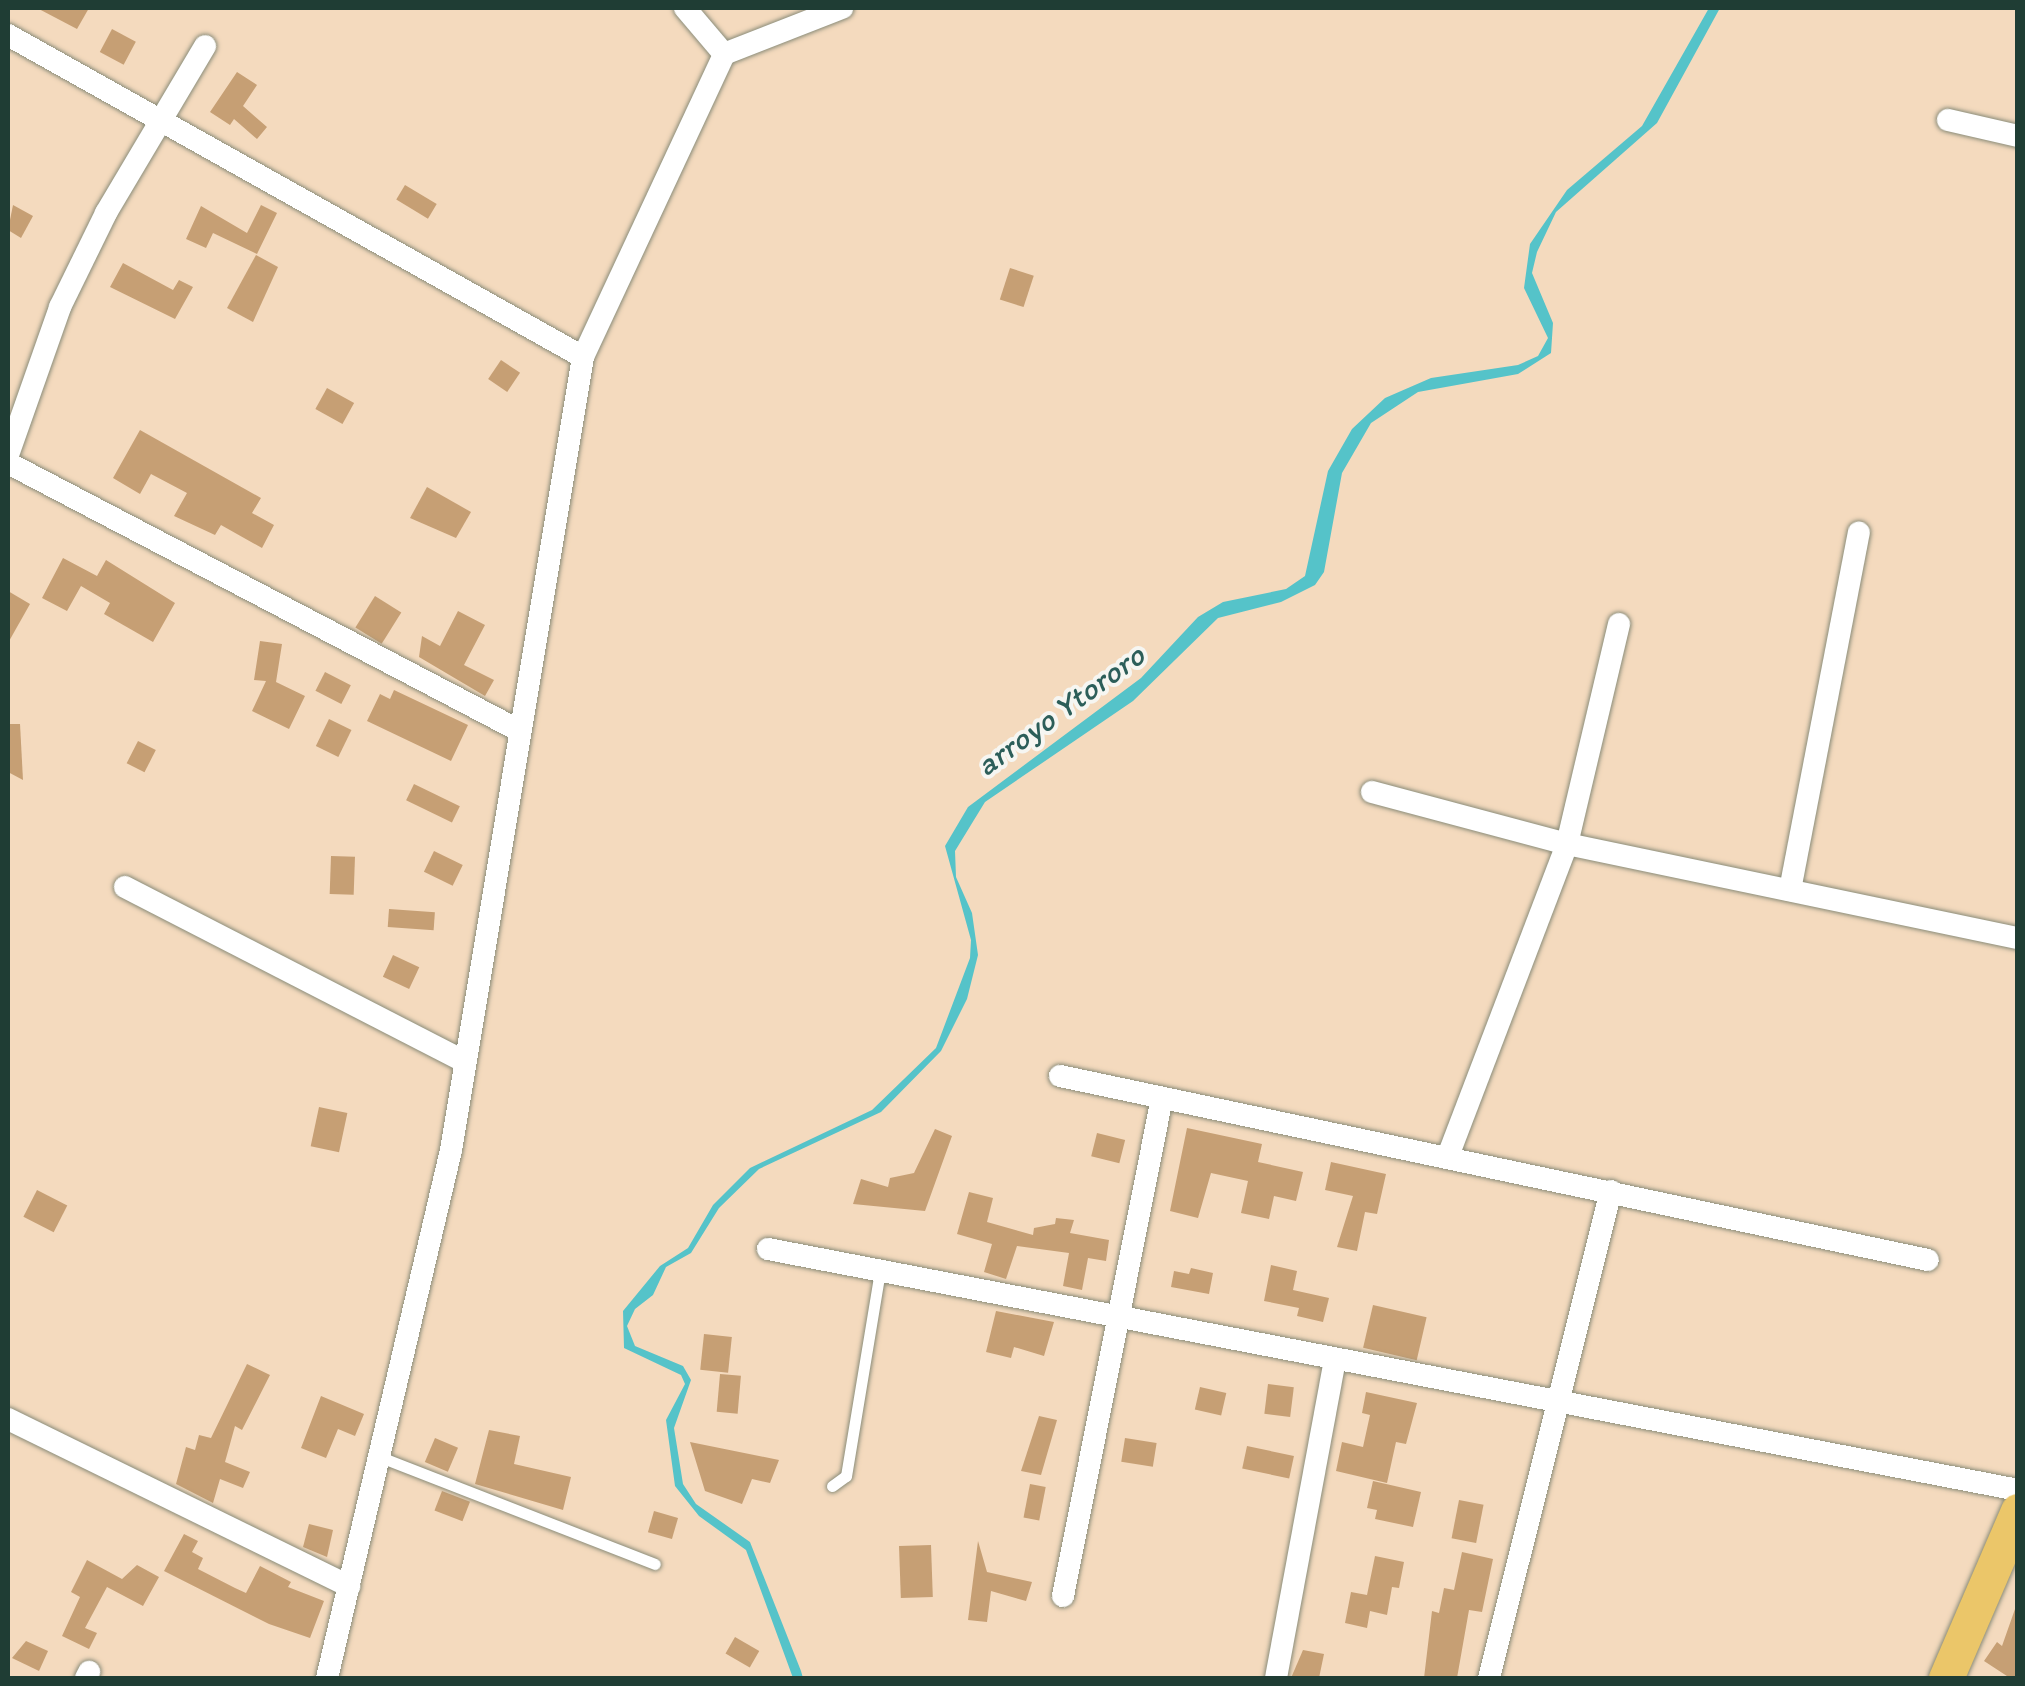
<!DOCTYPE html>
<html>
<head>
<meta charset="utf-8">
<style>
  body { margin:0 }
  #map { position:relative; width:2025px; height:1686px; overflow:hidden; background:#f4dabe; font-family:Itim,sans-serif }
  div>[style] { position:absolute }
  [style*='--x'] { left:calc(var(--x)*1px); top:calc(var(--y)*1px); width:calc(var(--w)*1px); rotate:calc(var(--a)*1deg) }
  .water>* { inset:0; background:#55c3c9 }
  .building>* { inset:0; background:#c69f74; transform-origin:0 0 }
  .roads { filter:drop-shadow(0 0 2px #8a8c79) drop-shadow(0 0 2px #8a8c79) }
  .service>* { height:11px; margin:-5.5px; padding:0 5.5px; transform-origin:5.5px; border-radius:5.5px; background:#fff }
  .minor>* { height:22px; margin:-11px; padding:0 11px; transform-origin:11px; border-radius:11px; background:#fff }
  .primary>* { height:35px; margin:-17.5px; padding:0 17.5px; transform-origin:17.5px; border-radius:17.5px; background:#ebc669 }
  span { translate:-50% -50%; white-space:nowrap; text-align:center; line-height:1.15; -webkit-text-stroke:8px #f6f6f2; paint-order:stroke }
  .water-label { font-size:32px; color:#2c5e59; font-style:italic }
  .frame { position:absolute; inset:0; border:10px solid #1f3d34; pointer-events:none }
</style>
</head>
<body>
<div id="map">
  <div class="water">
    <div style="clip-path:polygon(1709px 8px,1720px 8px,1657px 123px,1556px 212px,1537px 252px,1532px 273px,1553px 323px,1551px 353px,1518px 374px,1418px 392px,1371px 423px,1342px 473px,1324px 572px,1315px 585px,1281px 602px,1218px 618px,1133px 701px,985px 802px,955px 851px,956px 877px,972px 913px,978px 955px,967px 999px,941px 1051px,881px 1112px,759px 1169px,719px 1208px,691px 1253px,666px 1267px,653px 1295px,635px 1309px,627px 1326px,635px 1346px,683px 1366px,691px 1380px,674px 1428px,683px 1484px,696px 1504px,750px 1542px,801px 1671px,803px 1678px,793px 1678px,746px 1550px,699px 1516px,675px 1486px,666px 1420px,685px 1384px,681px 1375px,624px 1348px,623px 1311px,660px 1266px,688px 1248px,713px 1205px,750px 1168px,872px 1110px,936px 1048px,970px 958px,971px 940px,945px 846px,968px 807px,1141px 678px,1198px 617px,1223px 602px,1286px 589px,1305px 576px,1328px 471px,1352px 429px,1385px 398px,1431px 378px,1518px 365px,1538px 356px,1548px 338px,1524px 288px,1530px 244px,1567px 190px,1642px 126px)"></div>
  </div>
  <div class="building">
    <div style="clip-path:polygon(37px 8px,89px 8px,77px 29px)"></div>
    <div style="left:112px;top:29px;width:27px;height:26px;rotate:28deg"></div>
    <div style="clip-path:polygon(237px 72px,257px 85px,243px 106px,267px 127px,257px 139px,234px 119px,230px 125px,210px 112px)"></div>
    <div style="left:405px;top:185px;width:37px;height:17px;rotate:31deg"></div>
    <div style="clip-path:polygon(13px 205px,33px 216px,21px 238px,8px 230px)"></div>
    <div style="clip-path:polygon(261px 205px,277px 213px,257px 254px,213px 233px,206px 248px,186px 239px,201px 206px,247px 233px)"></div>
    <div style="clip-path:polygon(256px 255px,278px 267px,253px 322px,227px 308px)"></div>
    <div style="clip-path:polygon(123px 263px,173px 290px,179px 280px,193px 287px,175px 319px,110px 287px)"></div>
    <div style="left:1010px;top:268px;width:25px;height:33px;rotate:18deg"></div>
    <div style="left:501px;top:360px;width:23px;height:23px;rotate:34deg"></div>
    <div style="left:327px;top:388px;width:31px;height:24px;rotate:29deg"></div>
    <div style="clip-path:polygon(140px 430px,261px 498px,252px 513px,274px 525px,262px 548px,221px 525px,215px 535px,174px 516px,187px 493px,151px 474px,140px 494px,113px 478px)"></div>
    <div style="clip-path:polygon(427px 487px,471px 512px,456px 538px,410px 518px)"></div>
    <div style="clip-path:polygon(63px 558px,97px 576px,106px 560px,175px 603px,153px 642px,104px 614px,110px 603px,81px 586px,67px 611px,42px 598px)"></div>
    <div style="clip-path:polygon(8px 591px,30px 604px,8px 643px)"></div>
    <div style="left:375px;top:596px;width:31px;height:37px;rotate:32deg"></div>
    <div style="clip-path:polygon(458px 611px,485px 625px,464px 665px,494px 680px,485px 696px,419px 657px,422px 636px,440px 646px)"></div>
    <div style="clip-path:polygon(260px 641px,282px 644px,276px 682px,305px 696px,289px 729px,252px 711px,266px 681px,254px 680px)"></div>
    <div style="left:325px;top:672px;width:29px;height:21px;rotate:27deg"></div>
    <div style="clip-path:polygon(394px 690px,468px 725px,451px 761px,367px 721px,380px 694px,390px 699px)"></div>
    <div style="left:329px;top:719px;width:25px;height:30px;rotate:26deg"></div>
    <div style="clip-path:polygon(8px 724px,20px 724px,23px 780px,8px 772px)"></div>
    <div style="left:138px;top:741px;width:20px;height:25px;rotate:27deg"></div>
    <div style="left:414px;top:784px;width:51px;height:18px;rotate:26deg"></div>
    <div style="left:434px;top:851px;width:32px;height:23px;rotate:26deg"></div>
    <div style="left:331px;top:856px;width:24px;height:38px;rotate:2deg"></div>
    <div style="left:389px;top:909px;width:46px;height:18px;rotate:4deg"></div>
    <div style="left:393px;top:955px;width:29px;height:24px;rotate:25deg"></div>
    <div style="left:319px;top:1107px;width:29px;height:40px;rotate:12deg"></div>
    <div style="clip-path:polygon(1187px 1128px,1262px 1144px,1258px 1162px,1303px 1172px,1296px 1201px,1274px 1196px,1269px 1219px,1241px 1213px,1248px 1181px,1211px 1173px,1198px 1218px,1170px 1211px)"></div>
    <div style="clip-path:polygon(935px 1129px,952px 1136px,925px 1211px,853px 1204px,861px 1179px,888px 1187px,890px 1178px,914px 1173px)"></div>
    <div style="left:1097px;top:1133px;width:29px;height:24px;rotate:14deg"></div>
    <div style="clip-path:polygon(1331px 1162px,1386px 1174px,1377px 1214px,1365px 1212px,1357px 1251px,1337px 1247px,1353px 1196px,1325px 1190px)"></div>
    <div style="left:37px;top:1190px;width:34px;height:30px;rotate:27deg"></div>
    <div style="clip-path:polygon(969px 1192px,993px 1198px,987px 1222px,1033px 1235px,1034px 1228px,1055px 1224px,1056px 1218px,1074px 1220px,1070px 1233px,1109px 1240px,1106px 1261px,1088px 1258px,1082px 1290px,1063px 1286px,1069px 1253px,1017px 1246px,1006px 1279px,984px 1272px,992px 1244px,957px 1234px)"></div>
    <div style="clip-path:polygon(1271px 1265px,1297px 1271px,1293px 1290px,1329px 1298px,1323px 1322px,1297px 1316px,1299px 1308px,1264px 1301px)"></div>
    <div style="clip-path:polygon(1191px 1268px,1213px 1273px,1209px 1294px,1171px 1287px,1174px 1271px,1189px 1274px)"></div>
    <div style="left:1373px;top:1305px;width:55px;height:44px;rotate:13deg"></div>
    <div style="clip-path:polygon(996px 1311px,1054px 1322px,1044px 1356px,1014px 1347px,1011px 1358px,986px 1352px)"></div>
    <div style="left:704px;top:1334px;width:28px;height:36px;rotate:6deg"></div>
    <div style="clip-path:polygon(247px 1364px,270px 1375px,242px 1430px,235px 1426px,225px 1462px,250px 1472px,243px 1488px,220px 1479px,213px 1503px,176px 1484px,186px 1447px,195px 1450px,199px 1435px,211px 1438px)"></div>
    <div style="left:720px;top:1374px;width:21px;height:38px;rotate:5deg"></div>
    <div style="left:1268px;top:1384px;width:26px;height:30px;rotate:7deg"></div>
    <div style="left:1200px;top:1387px;width:27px;height:23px;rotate:13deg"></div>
    <div style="clip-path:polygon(1366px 1392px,1417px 1403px,1406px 1444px,1396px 1442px,1387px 1483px,1336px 1471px,1342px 1442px,1363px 1447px,1370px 1415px,1362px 1413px)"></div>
    <div style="clip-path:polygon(321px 1396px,364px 1414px,355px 1436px,338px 1429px,326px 1458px,301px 1448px)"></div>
    <div style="clip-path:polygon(1039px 1416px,1057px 1420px,1041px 1475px,1021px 1471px)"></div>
    <div style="clip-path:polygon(489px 1430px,520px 1436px,514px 1464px,571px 1477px,563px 1510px,475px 1484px)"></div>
    <div style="left:435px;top:1438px;width:25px;height:26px;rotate:23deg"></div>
    <div style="left:1125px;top:1438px;width:32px;height:24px;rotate:9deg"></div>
    <div style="clip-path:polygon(690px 1442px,779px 1460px,770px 1483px,752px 1479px,742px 1504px,705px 1491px)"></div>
    <div style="left:1247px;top:1446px;width:48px;height:23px;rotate:12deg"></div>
    <div style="clip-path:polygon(1373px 1481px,1421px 1492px,1413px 1527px,1375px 1519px,1377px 1510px,1367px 1508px)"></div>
    <div style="left:1030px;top:1484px;width:16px;height:34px;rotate:11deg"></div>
    <div style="left:442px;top:1491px;width:30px;height:21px;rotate:21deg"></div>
    <div style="left:1459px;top:1500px;width:25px;height:39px;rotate:11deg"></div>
    <div style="left:654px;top:1511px;width:25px;height:22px;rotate:16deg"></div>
    <div style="clip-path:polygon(309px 1524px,333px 1530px,327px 1557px,303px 1547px)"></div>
    <div style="clip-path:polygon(184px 1534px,198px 1541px,192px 1552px,203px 1558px,198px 1569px,235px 1588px,246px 1593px,260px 1566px,291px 1582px,288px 1587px,324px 1601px,310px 1638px,269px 1624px,164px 1571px)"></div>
    <div style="clip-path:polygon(978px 1541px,987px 1572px,1032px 1582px,1026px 1601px,991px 1591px,987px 1622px,968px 1620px)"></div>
    <div style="left:931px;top:1545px;width:52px;height:32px;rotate:88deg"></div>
    <div style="clip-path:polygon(1462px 1552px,1493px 1559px,1482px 1612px,1469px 1610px,1457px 1678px,1424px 1678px,1432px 1611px,1439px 1613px,1444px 1588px,1454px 1590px)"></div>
    <div style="clip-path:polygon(1375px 1556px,1404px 1562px,1399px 1588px,1392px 1587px,1387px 1615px,1370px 1611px,1367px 1628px,1345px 1623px,1351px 1592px,1367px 1595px)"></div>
    <div style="clip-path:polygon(87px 1560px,122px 1579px,137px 1565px,159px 1577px,143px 1606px,107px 1587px,85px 1628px,97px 1633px,89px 1649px,62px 1636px,80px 1597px,71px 1592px)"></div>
    <div style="clip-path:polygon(2015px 1609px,2018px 1678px,2010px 1678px,1984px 1661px,1997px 1642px,2002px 1646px)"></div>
    <div style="left:735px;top:1637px;width:28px;height:19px;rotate:30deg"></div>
    <div style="clip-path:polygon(26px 1641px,48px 1651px,39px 1671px,12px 1658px)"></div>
    <div style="clip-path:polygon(1303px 1650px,1324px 1654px,1319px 1678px,1291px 1678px)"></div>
  </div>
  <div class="roads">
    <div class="service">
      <div style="--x:378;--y:1456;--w:297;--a:21.3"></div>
      <div style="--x:832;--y:1486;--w:17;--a:-36"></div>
      <div style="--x:846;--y:1476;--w:208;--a:-80.6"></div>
    </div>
    <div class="minor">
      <div style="--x:685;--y:8;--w:60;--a:49.7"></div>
      <div style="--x:8;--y:35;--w:659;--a:29.25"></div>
      <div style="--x:1948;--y:120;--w:72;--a:12.9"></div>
      <div style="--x:8;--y:455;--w:157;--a:-70.6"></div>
      <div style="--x:60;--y:307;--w:105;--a:-63.9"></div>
      <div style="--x:106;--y:213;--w:194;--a:-59.3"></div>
      <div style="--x:8;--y:463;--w:578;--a:27.63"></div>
      <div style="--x:1372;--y:792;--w:202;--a:14.9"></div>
      <div style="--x:1567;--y:844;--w:461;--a:11.8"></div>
      <div style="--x:125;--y:887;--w:381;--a:27.2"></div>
      <div style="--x:1790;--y:890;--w:364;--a:-79.1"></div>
      <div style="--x:1060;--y:1076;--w:887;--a:11.97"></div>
      <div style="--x:1448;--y:1156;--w:334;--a:-69.1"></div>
      <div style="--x:1567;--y:844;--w:226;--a:-76.7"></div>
      <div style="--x:768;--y:1249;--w:1273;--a:10.91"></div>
      <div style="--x:8;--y:1419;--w:380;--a:26.1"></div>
      <div style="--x:1063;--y:1596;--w:508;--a:-78.76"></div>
      <div style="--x:86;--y:1678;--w:7;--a:-63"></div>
      <div style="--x:327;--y:1678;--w:542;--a:-76.78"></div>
      <div style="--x:451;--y:1150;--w:804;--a:-80.55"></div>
      <div style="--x:583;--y:357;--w:334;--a:-65"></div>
      <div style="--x:724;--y:54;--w:127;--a:-21.3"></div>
      <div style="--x:1276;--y:1678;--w:324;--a:-79.5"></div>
      <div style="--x:1489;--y:1678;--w:502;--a:-75.94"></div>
    </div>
    <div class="primary">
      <div style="--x:1946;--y:1678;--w:182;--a:-66.7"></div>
    </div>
  </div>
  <div class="water-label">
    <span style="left:1060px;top:710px;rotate:-36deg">arroyo Ytororo</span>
  </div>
  <div class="frame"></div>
</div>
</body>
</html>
